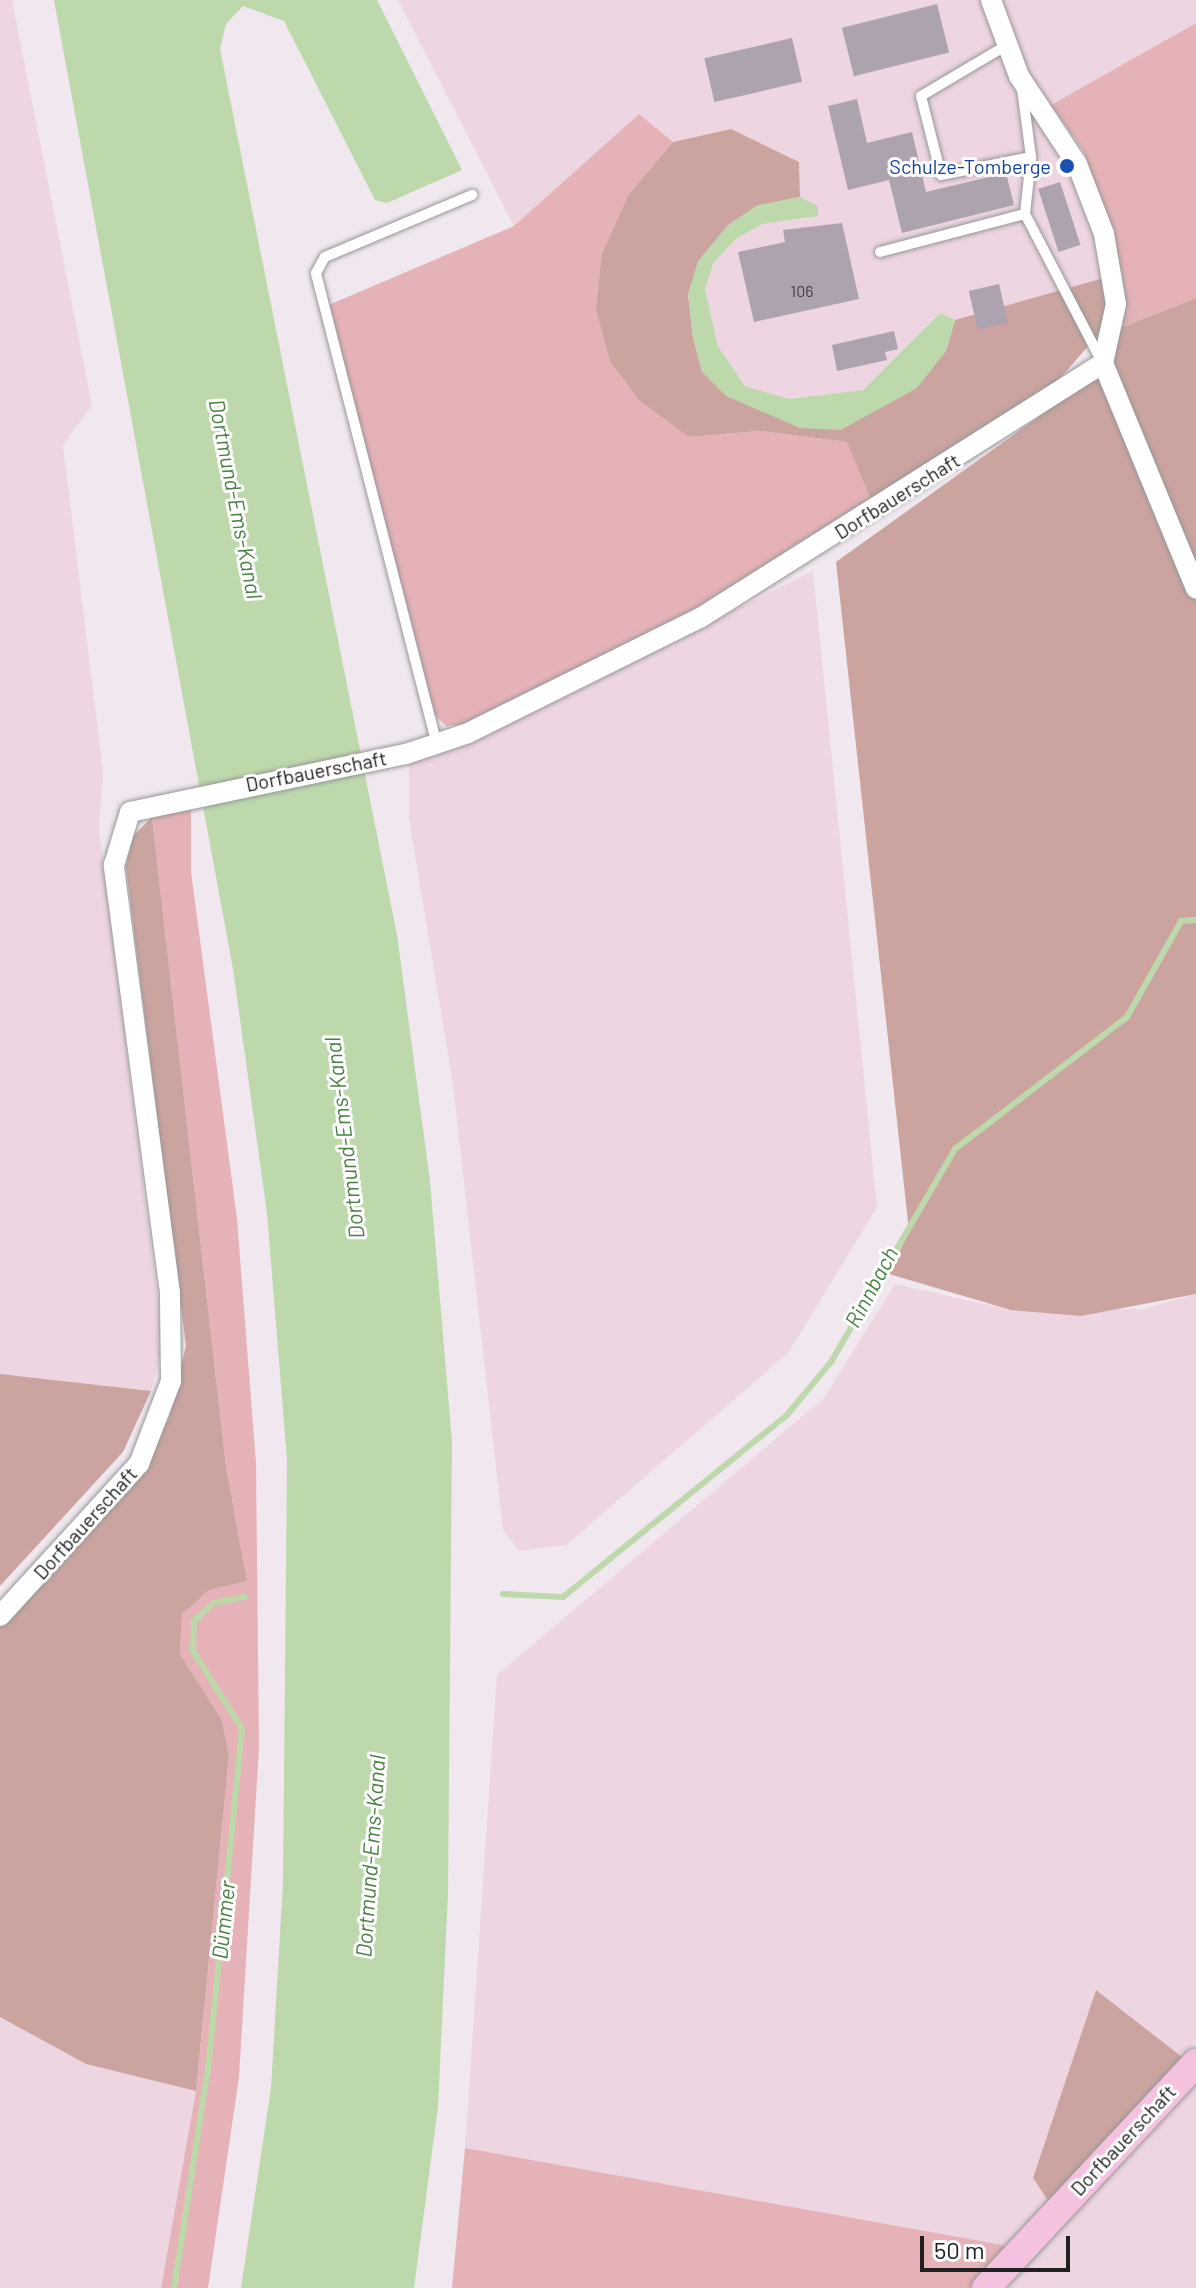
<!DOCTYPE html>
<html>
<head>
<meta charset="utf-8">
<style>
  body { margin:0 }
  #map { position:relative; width:1196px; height:2288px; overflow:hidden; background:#f0e7ef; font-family:Barlow,sans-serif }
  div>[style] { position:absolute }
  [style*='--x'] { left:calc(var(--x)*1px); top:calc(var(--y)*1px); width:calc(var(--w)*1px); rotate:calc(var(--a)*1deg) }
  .farmland>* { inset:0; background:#edd5e1 }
  .grass>* { inset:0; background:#e5b2b7 }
  .forest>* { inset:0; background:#cba4a0 }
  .water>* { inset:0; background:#bdd9ac }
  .stream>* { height:6px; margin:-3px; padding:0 3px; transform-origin:3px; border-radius:3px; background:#bdd9ac }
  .building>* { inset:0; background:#aca3ae; transform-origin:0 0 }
  .roads { filter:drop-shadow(0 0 2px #979797) drop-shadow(0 0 2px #979797) }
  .lane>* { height:10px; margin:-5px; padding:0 5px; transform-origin:5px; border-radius:5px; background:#fff }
  .street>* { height:20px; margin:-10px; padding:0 10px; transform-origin:10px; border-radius:10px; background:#fff }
  .secondary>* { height:28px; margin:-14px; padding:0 14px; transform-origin:14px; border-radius:14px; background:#f4c1de }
  .dots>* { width:22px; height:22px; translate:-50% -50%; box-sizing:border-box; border:4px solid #fff; border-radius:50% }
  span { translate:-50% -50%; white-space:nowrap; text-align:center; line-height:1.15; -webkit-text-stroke:6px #fff; paint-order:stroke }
  .number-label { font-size:16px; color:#434144 }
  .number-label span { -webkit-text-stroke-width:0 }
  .transit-label { font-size:20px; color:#164399 }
  .right { translate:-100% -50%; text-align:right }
  .street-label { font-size:20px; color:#202020 }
  .water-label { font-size:22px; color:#4a8243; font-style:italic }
  .scale { position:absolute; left:920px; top:2236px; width:150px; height:36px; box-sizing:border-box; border:4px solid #202020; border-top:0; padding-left:10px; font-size:24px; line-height:28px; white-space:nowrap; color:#202020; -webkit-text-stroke:6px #fff; paint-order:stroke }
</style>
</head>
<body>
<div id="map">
  <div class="farmland">
    <div style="clip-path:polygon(0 0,12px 0,92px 405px,63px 445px,103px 772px,99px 830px,163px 1343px,151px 1391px,0 1374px)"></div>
    <div style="clip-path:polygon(398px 0,984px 0,1071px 161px,1107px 277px,955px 320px,939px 313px,863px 390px,789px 399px,745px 386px,718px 346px,705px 290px,713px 263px,736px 239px,762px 223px,809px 218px,817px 206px,800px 197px,799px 162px,731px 129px,673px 142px,639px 114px,514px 226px)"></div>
    <div style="clip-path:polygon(999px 0,1196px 0,1196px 23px,1051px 105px,1026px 71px)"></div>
    <div style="clip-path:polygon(813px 571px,877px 1207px,789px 1352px,566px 1545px,519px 1551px,503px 1530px,453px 1084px,409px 819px,409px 761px,453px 749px)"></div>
    <div style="clip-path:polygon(895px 1284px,1011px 1310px,1143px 1309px,1196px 1294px,1196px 2042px,1182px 2057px,1095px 1991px,1049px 2202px,1008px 2246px,465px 2148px,497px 1675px,824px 1398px)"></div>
    <div style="clip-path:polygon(0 2017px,86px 2064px,196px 2091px,161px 2288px,0 2288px)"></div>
    <div style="clip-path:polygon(1196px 2082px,1196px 2288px,998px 2288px)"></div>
  </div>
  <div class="grass">
    <div style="clip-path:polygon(1196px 23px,1196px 298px,1120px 328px,1122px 274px,1112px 231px,1084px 152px,1051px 105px)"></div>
    <div style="clip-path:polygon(639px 114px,673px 142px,629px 194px,689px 437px,760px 431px,848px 442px,871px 500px,695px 611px,463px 724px,446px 726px,434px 714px,324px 307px,514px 226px)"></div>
    <div style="clip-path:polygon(191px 807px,191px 872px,237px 1219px,256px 1463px,259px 1747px,239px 2077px,208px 2288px,161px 2288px,196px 2091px,229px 1756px,222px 1720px,180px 1654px,182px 1613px,209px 1590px,247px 1581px,226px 1466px,152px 817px)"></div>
    <div style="clip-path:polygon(465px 2148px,1008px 2246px,970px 2288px,452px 2288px)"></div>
  </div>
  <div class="forest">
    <div style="clip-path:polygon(731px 129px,799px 162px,800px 197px,756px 206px,688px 294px,693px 337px,702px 372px,800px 428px,946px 351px,955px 320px,1107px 277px,1110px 303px,1102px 330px,1056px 383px,871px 500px,847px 442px,760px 431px,689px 437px,639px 400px,610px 361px,596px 309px,602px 254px,629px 194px,673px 142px)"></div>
    <div style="clip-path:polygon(1196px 298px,1196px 1294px,1081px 1316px,1011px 1310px,889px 1274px,909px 1231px,836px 562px,1065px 398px,1120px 328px)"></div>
    <div style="clip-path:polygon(152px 817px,226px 1466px,247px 1581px,209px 1590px,182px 1614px,180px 1654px,222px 1720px,229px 1756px,196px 2091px,86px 2064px,0 2017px,0 1621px,142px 1466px,169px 1418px,186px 1346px,126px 867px,132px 837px)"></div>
    <div style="clip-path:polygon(0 1374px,151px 1391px,123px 1452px,0 1586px)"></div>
    <div style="clip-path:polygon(1096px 1990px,1182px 2057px,1049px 2202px,1033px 2178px)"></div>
  </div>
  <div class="water">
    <div style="clip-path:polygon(54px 0,377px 0,462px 170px,387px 203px,375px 200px,284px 21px,243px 6px,226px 24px,220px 49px,397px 935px,430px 1181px,452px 1442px,448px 1893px,438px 2107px,414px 2288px,241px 2288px,271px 2088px,283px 1883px,287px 1460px,267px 1213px,233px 969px)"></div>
    <div style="clip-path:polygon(800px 197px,818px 206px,818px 216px,762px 224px,736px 239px,713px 263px,705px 290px,718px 346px,745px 386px,789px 399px,863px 390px,940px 313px,955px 320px,946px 351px,917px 388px,841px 430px,800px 428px,726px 396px,702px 372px,693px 337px,688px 294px,698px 261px,728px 225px,756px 206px)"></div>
  </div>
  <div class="stream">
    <div style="--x:503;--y:1594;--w:60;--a:2.9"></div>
    <div style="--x:563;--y:1597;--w:289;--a:-39.1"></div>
    <div style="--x:787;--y:1415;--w:69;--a:-50.3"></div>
    <div style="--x:831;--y:1362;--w:246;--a:-59.8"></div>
    <div style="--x:955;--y:1149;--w:217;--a:-37.5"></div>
    <div style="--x:1127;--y:1017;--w:110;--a:-60.6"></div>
    <div style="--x:1181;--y:921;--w:15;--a:-4"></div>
    <div style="--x:174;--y:2288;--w:222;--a:-81.2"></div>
    <div style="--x:208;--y:2069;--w:342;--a:-84.3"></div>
    <div style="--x:242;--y:1729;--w:92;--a:-122.1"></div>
    <div style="--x:193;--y:1651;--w:30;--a:-88"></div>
    <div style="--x:194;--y:1621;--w:26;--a:-43"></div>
    <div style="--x:213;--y:1603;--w:32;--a:-11"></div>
  </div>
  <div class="building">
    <div style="left:937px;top:4px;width:50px;height:98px;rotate:76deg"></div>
    <div style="left:792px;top:38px;width:45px;height:90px;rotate:77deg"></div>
    <div style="clip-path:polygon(857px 99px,867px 143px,912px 132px,926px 192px,1006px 173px,1014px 205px,902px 233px,889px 180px,848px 190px,828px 106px)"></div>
    <div style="left:1060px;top:182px;width:66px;height:23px;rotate:72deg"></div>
    <div style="clip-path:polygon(842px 223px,859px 299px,754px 322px,738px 252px,785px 242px,783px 230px)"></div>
    <div style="left:999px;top:284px;width:40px;height:31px;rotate:77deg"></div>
    <div style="clip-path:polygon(894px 331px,898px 349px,885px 352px,887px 360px,837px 371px,832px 345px)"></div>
  </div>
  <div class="roads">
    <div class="lane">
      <div style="--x:1007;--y:45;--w:100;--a:149.3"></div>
      <div style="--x:921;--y:96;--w:81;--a:75.8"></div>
      <div style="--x:941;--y:175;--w:92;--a:-11.3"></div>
      <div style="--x:1025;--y:214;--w:162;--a:62.5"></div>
      <div style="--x:880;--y:252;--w:150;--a:-14.7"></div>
      <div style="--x:1025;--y:214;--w:57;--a:-84"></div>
      <div style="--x:1031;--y:157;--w:69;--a:-97.5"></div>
      <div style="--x:437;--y:745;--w:487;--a:-104.4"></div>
      <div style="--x:316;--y:273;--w:18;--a:-61"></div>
      <div style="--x:325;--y:257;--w:160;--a:-22.9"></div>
    </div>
    <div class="street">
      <div style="--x:991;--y:0;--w:81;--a:69.8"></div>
      <div style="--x:1019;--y:76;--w:105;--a:56.6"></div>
      <div style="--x:1077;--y:164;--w:75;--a:68.9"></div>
      <div style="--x:1104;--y:234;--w:71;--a:80.3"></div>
      <div style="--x:1116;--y:304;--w:60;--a:102.4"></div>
      <div style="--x:1103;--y:363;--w:244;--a:67.6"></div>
      <div style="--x:0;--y:1616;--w:206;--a:-47.6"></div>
      <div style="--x:139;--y:1464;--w:89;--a:-68.9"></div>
      <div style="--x:171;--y:1381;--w:88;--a:-90.7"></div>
      <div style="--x:170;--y:1293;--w:432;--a:-97.5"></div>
      <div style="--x:114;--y:865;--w:55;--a:-73.2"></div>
      <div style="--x:130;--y:812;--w:282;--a:-11.9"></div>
      <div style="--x:406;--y:754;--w:65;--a:-18.7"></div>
      <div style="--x:468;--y:733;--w:259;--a:-26.4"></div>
      <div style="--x:700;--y:618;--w:477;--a:-32.3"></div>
    </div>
    <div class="secondary">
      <div style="--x:986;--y:2288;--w:308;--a:-47"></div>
    </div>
  </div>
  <div class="dots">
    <div style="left:1067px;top:166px;background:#1a4fb4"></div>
  </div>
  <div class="number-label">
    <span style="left:802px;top:291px">106</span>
  </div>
  <div class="transit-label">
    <span class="right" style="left:1051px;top:166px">Schulze-Tomberge</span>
  </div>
  <div class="street-label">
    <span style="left:897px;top:496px;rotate:-32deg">Dorfbauerschaft</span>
    <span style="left:316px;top:771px;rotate:-11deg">Dorfbauerschaft</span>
    <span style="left:85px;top:1523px;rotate:-48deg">Dorfbauerschaft</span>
    <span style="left:1123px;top:2140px;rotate:-47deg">Dorfbauerschaft</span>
  </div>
  <div class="water-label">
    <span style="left:236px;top:499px;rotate:79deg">Dortmund-Ems-Kanal</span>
    <span style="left:344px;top:1138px;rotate:-97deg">Dortmund-Ems-Kanal</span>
    <span style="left:871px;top:1287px;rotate:-62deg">Rinnbach</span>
    <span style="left:370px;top:1856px;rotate:-86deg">Dortmund-Ems-Kanal</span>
    <span style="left:223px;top:1920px;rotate:-84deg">Dümmer</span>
  </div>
  <div class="scale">50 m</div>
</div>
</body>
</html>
